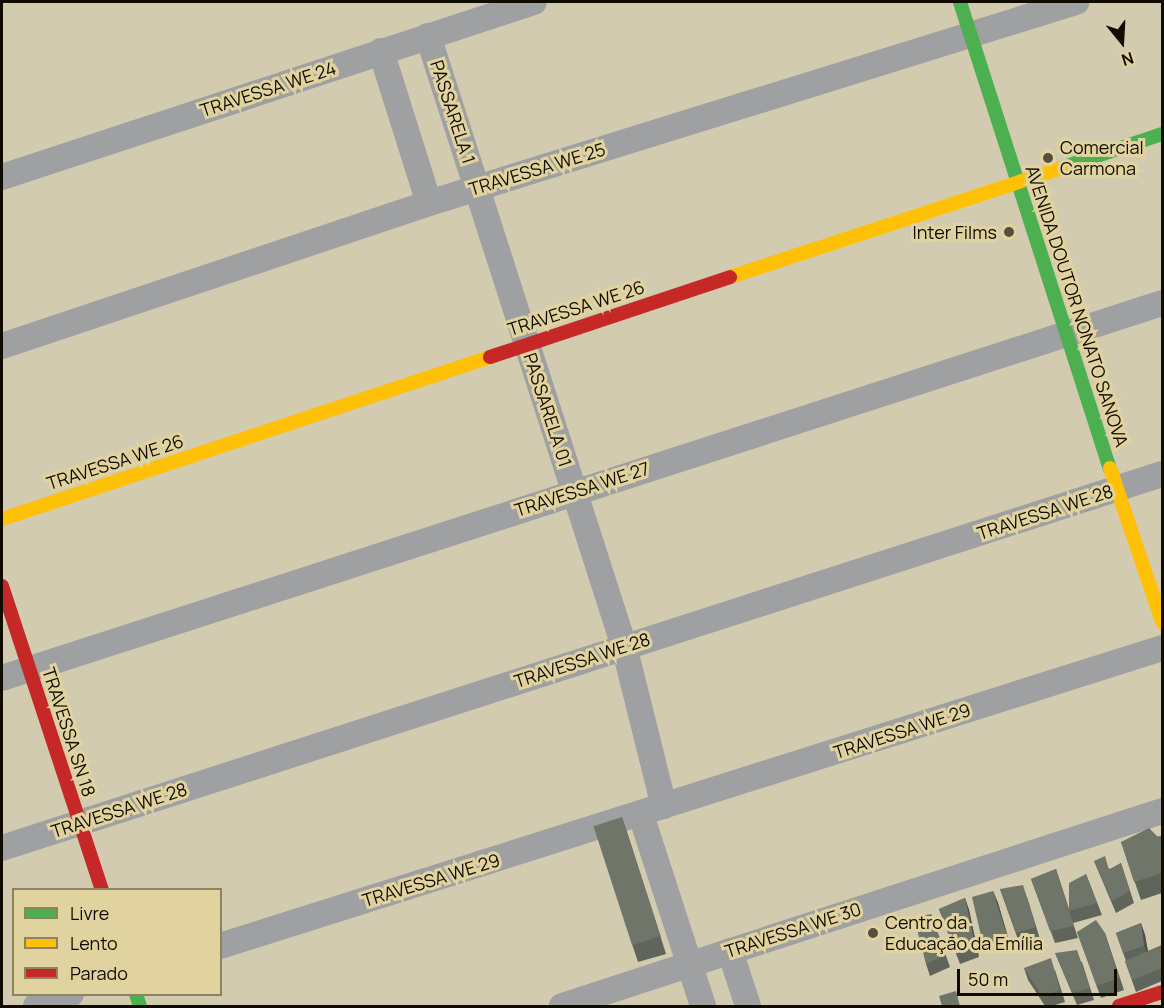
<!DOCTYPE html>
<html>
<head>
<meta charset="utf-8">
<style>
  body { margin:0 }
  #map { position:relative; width:1164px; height:1008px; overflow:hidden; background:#d2cbaf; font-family:Manrope,sans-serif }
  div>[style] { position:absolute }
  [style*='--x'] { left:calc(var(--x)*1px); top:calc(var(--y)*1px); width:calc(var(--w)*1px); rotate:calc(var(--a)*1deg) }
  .street>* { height:26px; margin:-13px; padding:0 13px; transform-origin:13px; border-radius:13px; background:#9fa0a1 }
  .fast>* { height:14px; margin:-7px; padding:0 7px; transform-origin:7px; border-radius:7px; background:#4caf50 }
  .slow>* { height:14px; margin:-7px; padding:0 7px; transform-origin:7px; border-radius:7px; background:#ffc107 }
  .jam>* { height:14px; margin:-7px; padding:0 7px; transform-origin:7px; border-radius:7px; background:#c62828 }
  .wall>* { inset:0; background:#60655b }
  .shaded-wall>* { inset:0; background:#4e524a }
  .building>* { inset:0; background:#70756a; transform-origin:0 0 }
  .dots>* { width:16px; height:16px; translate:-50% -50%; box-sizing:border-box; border:3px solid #e1d3a0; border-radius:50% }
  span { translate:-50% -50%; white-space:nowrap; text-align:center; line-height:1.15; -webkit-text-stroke:6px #e1d3a0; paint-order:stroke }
  .street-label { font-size:18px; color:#110c00 }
  .poi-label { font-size:18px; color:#110c00 }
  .left { translate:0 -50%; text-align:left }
  .right { translate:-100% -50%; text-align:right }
  .frame { position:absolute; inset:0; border:3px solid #110c00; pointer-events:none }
  .legend { position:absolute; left:12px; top:888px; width:210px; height:108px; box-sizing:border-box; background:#e1d3a0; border:2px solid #8e8360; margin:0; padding:8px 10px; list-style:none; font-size:18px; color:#110c00 }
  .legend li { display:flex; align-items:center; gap:12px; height:30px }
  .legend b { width:30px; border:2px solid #8e8360 }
  .north { position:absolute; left:1092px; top:12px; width:60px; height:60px; -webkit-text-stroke:4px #e1d3a0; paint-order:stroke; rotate:162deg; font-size:16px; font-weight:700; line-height:24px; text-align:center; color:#110c00 }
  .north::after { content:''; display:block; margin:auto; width:21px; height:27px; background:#110c00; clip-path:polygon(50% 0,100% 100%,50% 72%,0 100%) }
  .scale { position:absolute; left:957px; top:969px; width:160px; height:27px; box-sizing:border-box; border:3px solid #110c00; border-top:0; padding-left:8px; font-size:18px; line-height:21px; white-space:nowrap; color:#110c00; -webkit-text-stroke:4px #e1d3a0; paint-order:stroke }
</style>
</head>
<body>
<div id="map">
  <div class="street">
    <div style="--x:428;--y:36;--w:641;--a:72.19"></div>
    <div style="--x:624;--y:646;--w:165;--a:76"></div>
    <div style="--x:381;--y:51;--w:159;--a:72.5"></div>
    <div style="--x:2;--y:177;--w:560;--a:-18.21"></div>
    <div style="--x:2;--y:346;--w:450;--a:-18.5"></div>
    <div style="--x:429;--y:203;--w:678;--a:-17.26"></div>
    <div style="--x:2;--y:678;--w:1219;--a:-17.91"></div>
    <div style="--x:641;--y:815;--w:201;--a:72"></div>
    <div style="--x:2;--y:848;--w:1219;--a:-17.87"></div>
    <div style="--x:220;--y:946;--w:988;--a:-17.55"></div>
    <div style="--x:730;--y:951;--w:58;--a:71.9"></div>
    <div style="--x:36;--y:1006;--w:37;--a:-19"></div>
    <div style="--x:562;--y:1006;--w:631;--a:-18"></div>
  </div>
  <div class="fast">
    <div style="--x:960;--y:2;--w:490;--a:72.2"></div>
    <div style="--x:1064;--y:167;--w:103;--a:-18.6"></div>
    <div style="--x:136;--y:994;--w:13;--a:72"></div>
  </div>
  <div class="slow">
    <div style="--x:730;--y:277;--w:352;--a:-18.2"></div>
    <div style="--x:1110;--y:468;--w:163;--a:71.3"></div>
    <div style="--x:2;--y:519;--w:514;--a:-18.36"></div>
  </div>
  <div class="jam">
    <div style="--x:490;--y:357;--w:253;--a:-18.4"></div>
    <div style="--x:2;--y:586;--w:320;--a:71.8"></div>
    <div style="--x:1119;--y:1006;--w:45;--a:-18"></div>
  </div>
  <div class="wall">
    <div style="clip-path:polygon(622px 817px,666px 954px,638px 962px,632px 944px)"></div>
    <div style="clip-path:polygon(1162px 836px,1162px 893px,1141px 900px,1121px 842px)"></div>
    <div style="clip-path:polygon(1094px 861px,1110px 869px,1121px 863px,1134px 903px,1116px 913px)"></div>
    <div style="clip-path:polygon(1056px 869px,1069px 909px,1086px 874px,1102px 915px,1073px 923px,1078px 938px,1055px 943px,1031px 879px)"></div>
    <div style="clip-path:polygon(1000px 889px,1027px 897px,1040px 939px,1020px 945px)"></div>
    <div style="clip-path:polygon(993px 891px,998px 903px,1012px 951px,987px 952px,982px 940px)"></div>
    <div style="clip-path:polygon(965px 898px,969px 910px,979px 957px,960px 964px,939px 909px)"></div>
    <div style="clip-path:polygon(931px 914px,950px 967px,930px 976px,926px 964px)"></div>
    <div style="clip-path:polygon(1141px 923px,1145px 935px,1148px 951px,1162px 945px,1162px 981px,1136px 992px,1125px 961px,1126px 961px,1116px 933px)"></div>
    <div style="clip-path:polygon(1077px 932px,1105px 933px,1124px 990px,1101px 998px)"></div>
    <div style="clip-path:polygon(1055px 953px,1082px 962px,1094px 1000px,1077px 1005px)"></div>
    <div style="clip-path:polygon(1024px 968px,1055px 970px,1065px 1002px,1052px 1006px,1045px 1006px,1028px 980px)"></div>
  </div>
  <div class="shaded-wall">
    <div style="clip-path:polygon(622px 817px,628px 835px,666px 954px,660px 936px)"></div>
    <div style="clip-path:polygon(993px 891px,998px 903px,1012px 951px,1008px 939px)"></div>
    <div style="clip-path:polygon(965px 898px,969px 910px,979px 957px,975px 945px)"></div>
    <div style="clip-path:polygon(1141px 923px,1145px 935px,1149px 958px,1144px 946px)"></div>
  </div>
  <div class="building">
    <div style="left:622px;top:817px;width:125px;height:30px;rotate:72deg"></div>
    <div style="clip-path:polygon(1149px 828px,1158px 837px,1162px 836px,1162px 873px,1134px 882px,1121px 842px)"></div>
    <div style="clip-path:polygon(1105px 856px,1109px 870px,1121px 863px,1130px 891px,1112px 901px,1094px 861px)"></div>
    <div style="clip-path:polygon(1056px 869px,1074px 926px,1050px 931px,1031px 879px)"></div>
    <div style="clip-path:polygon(1086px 874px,1097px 903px,1069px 911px,1069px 883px)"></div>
    <div style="clip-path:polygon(1023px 885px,1036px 927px,1016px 933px,1000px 889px)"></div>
    <div style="clip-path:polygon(993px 891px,1008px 939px,982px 940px,972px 897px)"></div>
    <div style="clip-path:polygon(965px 898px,975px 945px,955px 952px,939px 909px)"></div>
    <div style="clip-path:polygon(931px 914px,946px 955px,926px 964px,914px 918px)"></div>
    <div style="clip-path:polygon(1096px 920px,1105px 933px,1119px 978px,1097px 986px,1077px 932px)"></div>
    <div style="clip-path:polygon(1141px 923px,1144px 946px,1123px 953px,1116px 933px)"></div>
    <div style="clip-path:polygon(1162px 945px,1162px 968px,1132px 980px,1125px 961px)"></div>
    <div style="clip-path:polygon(1077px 950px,1090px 988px,1073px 993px,1055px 953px)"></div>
    <div style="clip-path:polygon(1051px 958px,1060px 990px,1042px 996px,1024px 968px)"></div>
    <div style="clip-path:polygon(956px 991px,960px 1006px,942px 1006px,939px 996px)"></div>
  </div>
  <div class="dots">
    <div style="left:1048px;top:158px;background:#554f3d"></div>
    <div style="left:1009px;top:232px;background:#554f3d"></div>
    <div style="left:873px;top:933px;background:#554f3d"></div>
  </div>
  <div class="street-label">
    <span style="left:268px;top:89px;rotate:-18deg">TRAVESSA WE 24</span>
    <span style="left:453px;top:112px;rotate:72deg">PASSARELA 1</span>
    <span style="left:537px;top:169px;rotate:-17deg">TRAVESSA WE 25</span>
    <span style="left:1077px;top:306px;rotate:72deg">AVENIDA DOUTOR NONATO SANOVA</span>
    <span style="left:576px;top:308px;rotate:-18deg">TRAVESSA WE 26</span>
    <span style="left:548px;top:410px;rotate:72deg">PASSARELA 01</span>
    <span style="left:115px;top:462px;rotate:-18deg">TRAVESSA WE 26</span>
    <span style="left:582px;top:489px;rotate:-18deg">TRAVESSA WE 27</span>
    <span style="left:1045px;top:512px;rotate:-18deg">TRAVESSA WE 28</span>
    <span style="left:582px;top:660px;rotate:-18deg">TRAVESSA WE 28</span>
    <span style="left:902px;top:731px;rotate:-18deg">TRAVESSA WE 29</span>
    <span style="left:69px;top:732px;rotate:72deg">TRAVESSA SN 18</span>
    <span style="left:119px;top:810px;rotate:-18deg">TRAVESSA WE 28</span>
    <span style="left:431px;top:880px;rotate:-17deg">TRAVESSA WE 29</span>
    <span style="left:793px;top:930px;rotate:-18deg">TRAVESSA WE 30</span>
  </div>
  <div class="poi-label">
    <span class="left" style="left:1060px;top:158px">Comercial<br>Carmona</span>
    <span class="right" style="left:997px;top:232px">Inter Films</span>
    <span class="left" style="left:885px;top:933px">Centro da<br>Educação da Emília</span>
  </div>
  <div class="frame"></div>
  <ul class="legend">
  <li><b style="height:8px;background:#4caf50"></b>Livre</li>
  <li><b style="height:8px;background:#ffc107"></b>Lento</li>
  <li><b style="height:8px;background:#c62828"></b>Parado</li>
  </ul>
  <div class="north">N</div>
  <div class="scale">50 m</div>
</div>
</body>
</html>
